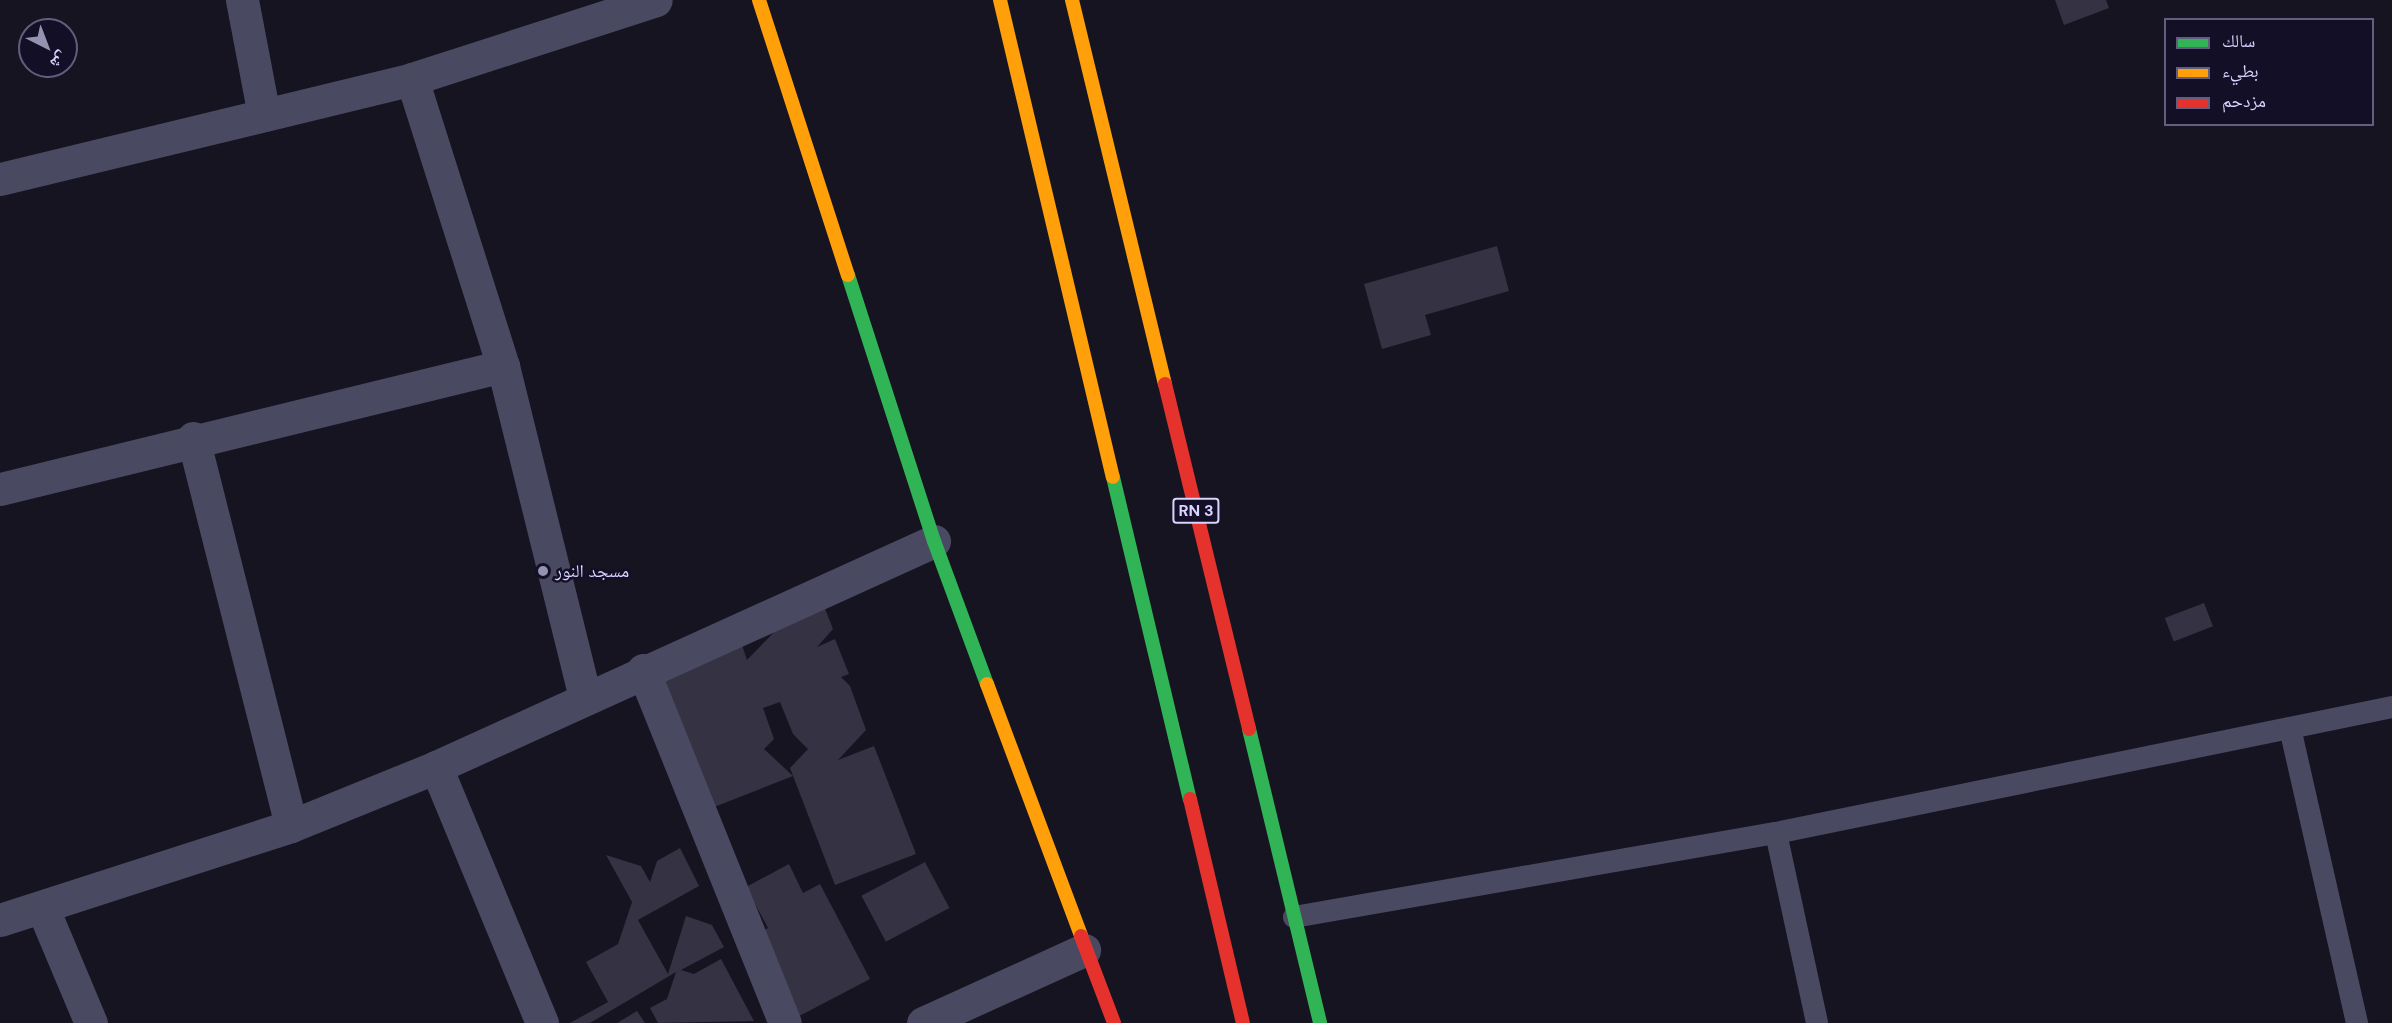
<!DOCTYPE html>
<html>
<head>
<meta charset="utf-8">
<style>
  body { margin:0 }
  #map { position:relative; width:2392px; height:1023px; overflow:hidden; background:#161421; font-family:"DM Sans","Noto Naskh Arabic",sans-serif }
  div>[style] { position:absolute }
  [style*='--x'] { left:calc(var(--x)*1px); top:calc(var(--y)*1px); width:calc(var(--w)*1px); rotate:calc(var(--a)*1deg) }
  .building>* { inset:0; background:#343243; transform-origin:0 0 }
  .lane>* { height:22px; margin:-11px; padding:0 11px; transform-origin:11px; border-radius:11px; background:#4a4962 }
  .street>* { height:33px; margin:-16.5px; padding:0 16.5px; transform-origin:16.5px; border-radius:16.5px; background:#4a4962 }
  .fast>* { height:14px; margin:-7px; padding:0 7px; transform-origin:7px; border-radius:7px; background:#30b455 }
  .slow>* { height:14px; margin:-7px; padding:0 7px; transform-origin:7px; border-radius:7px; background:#ff9f0a }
  .jam>* { height:14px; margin:-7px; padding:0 7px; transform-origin:7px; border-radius:7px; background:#e5322d }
  .dots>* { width:16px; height:16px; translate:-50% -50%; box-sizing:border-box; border:3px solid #130f26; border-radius:50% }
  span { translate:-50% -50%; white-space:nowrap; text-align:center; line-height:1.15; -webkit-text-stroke:5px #130f26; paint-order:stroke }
  .shield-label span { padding:2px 4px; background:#130f26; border:2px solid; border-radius:4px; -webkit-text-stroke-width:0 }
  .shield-label { font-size:16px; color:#d9d4ff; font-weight:700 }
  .poi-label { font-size:18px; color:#d9d4ff }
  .left { translate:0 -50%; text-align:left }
  .legend { position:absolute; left:2164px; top:18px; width:210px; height:108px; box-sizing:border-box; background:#130f26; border:2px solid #625e7d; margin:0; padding:8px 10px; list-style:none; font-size:18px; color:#d9d4ff }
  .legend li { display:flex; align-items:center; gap:12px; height:30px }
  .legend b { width:30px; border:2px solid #625e7d }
  .north { position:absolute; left:18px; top:18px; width:60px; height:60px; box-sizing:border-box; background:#130f26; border:2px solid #625e7d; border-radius:50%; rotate:138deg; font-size:16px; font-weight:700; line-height:24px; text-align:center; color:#d9d4ff }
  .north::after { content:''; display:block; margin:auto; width:21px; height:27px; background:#9591b1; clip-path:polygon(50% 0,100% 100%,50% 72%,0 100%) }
</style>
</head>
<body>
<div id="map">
  <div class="building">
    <div style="clip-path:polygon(2055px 0,2106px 0,2109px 8px,2064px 25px)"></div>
    <div style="clip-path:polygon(1497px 246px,1509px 291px,1425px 315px,1431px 335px,1382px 349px,1364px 284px)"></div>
    <div style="clip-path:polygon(817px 588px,833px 629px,817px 647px,835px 639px,849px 674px,841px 677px,850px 686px,866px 730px,838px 760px,874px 746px,916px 854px,835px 885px,790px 768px,808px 749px,793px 734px,780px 702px,763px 708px,774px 739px,764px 749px,793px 776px,704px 811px,660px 673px,741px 642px,747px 660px)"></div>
    <div style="left:2204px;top:603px;width:25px;height:42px;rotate:69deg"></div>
    <div style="clip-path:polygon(680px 848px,699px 886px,638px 920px,668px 974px,686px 916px,712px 925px,724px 947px,681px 970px,694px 974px,721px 959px,754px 1021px,658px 1023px,650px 1008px,667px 999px,676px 972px,590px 1023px,570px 1023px,608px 1002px,586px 962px,618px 944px,632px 902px,606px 855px,641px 866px,650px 882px,657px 861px)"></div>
    <div style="left:925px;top:862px;width:52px;height:72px;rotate:62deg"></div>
    <div style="clip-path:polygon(789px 864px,803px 893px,820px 884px,870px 979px,786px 1023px,741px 942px,768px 928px,746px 887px)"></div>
    <div style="clip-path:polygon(637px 1011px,645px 1023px,617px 1023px)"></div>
  </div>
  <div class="lane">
    <div style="--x:2290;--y:728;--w:303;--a:77.2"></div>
    <div style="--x:1776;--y:833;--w:194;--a:77.8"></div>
    <div style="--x:1294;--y:917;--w:489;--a:-9.9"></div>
    <div style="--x:1776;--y:833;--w:629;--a:-11.56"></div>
  </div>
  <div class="street">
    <div style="--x:242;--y:0;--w:117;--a:79.2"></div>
    <div style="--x:412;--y:79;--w:301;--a:72.4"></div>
    <div style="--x:503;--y:366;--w:341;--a:76.1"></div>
    <div style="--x:0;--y:179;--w:424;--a:-13.6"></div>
    <div style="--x:412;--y:79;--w:256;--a:-17.9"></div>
    <div style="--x:193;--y:438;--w:400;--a:75.8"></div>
    <div style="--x:0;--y:489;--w:518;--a:-13.74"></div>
    <div style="--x:643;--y:670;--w:380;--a:68.1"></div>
    <div style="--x:436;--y:767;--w:277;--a:67.5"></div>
    <div style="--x:43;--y:909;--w:124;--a:67.2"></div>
    <div style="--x:0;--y:920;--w:306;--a:-17.9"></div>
    <div style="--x:291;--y:826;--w:157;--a:-22.1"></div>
    <div style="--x:436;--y:767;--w:547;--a:-24.41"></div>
    <div style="--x:923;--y:1023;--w:177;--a:-24.4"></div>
  </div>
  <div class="fast">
    <div style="--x:848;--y:275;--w:280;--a:72.1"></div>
    <div style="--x:934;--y:541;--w:153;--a:69.7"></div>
    <div style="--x:1113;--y:477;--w:331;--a:76.6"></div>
    <div style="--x:1249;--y:729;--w:302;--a:76.4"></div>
  </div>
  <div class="slow">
    <div style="--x:759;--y:0;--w:289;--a:72.1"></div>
    <div style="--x:1000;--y:0;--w:490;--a:76.7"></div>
    <div style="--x:1072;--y:0;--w:395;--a:76.4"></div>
    <div style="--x:987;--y:684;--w:269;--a:69.5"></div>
  </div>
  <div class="jam">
    <div style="--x:1165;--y:384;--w:355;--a:76.3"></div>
    <div style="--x:1190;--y:799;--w:230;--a:76.7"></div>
    <div style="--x:1081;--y:936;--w:93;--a:69.2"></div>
  </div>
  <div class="dots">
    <div style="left:543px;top:571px;background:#9591b1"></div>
  </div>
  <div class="shield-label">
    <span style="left:1196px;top:511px">RN 3</span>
  </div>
  <div class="poi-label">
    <span class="left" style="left:555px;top:571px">مسجد النور</span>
  </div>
  <ul class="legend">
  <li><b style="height:8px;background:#30b455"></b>سالك</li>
  <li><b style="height:8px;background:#ff9f0a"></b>بطيء</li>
  <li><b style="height:8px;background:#e5322d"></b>مزدحم</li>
  </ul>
  <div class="north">ش</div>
</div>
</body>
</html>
